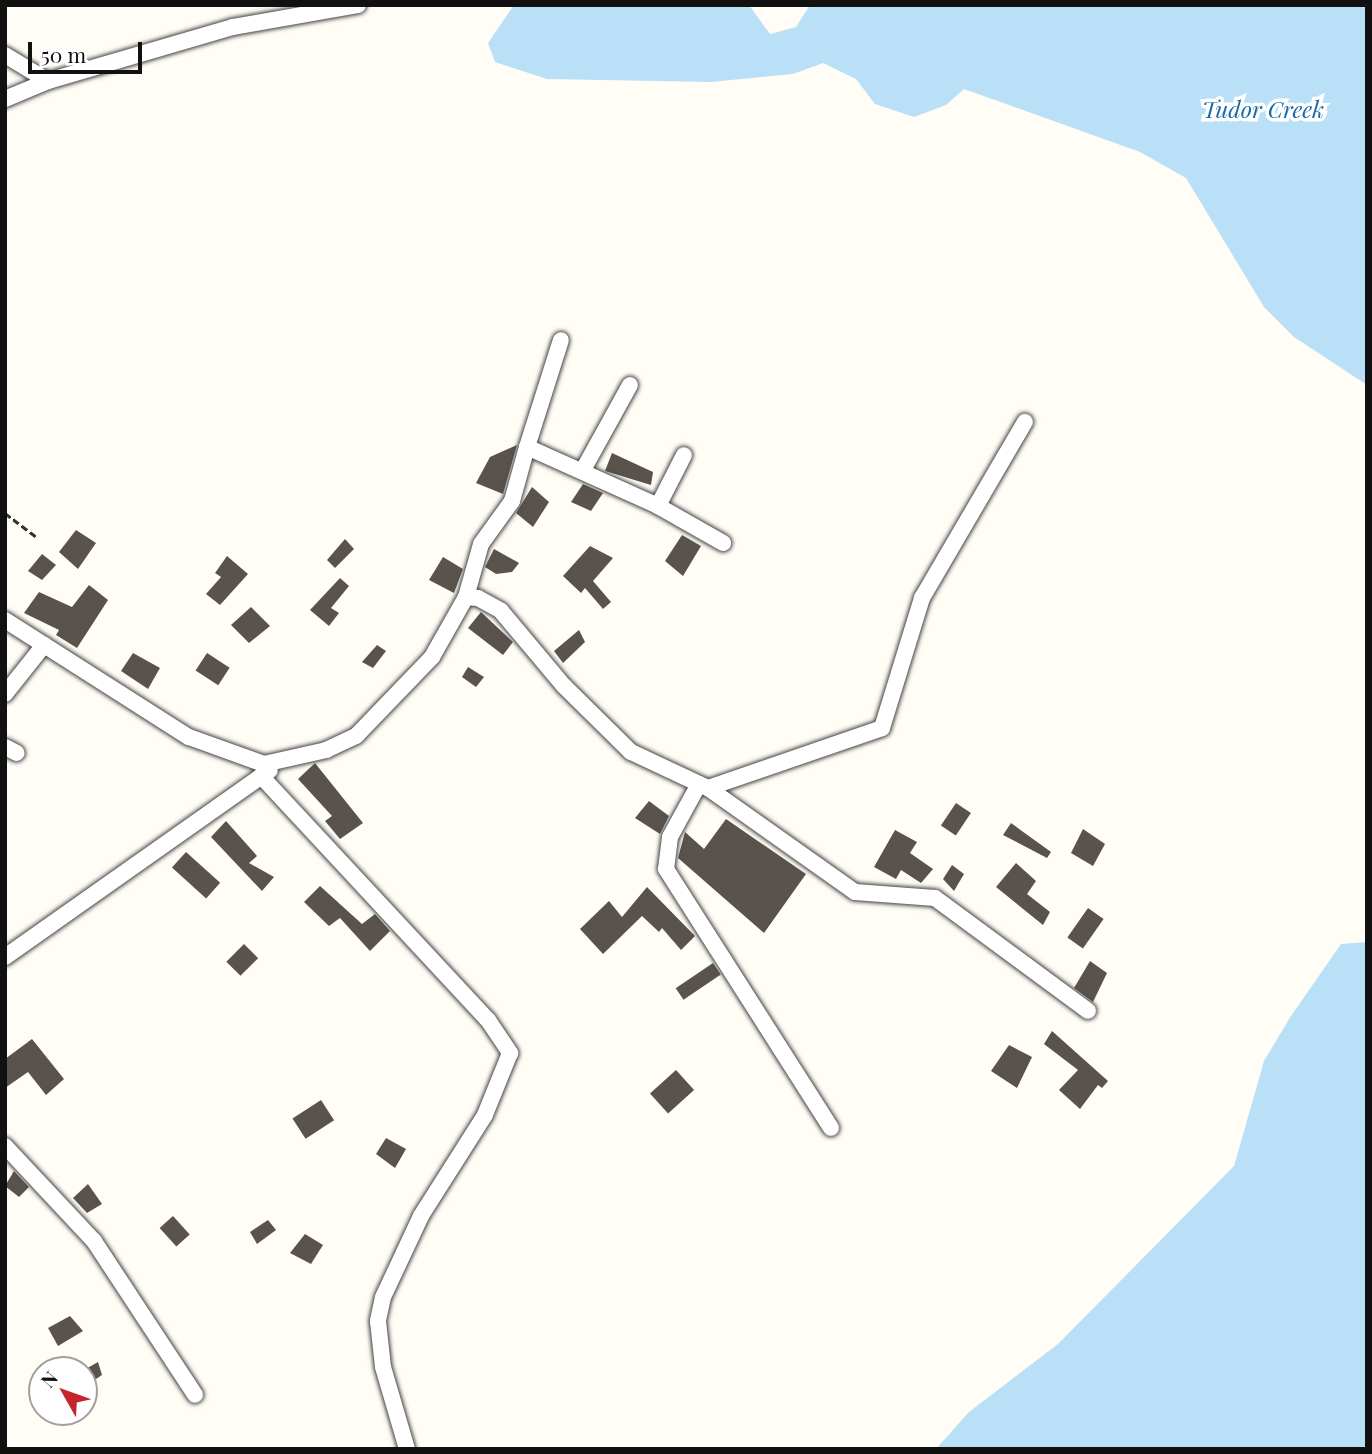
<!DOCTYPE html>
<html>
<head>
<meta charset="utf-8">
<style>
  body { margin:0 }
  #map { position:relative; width:1372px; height:1454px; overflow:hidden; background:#fffdf5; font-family:"Playfair Display",serif }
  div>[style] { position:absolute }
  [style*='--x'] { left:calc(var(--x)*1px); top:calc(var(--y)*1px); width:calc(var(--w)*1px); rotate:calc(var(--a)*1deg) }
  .water>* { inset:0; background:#b9e0f7 }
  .building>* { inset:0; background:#5a524d; transform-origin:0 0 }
  .path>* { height:2.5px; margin-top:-1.25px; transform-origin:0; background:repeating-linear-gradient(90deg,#333 0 7px,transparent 0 10.5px) }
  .roads { filter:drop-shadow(0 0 2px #444) drop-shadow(0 0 2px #444) }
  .street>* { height:16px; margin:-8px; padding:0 8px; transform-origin:8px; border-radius:8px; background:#fff }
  span { translate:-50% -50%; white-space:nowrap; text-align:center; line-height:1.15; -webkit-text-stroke:7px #fff; paint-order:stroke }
  .water-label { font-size:23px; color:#1768a6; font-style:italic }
  .frame { position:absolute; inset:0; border:7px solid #111; pointer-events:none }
  .north { position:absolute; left:28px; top:1356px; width:70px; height:70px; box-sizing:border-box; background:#fff; border:2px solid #a0a0a0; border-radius:50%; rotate:310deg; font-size:19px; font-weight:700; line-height:28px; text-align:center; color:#111 }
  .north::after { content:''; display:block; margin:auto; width:24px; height:32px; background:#c4262e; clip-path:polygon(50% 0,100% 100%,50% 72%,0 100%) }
  .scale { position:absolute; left:28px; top:42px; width:114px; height:32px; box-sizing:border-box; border:4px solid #111; border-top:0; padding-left:9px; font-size:21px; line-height:24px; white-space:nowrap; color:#111; -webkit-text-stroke:5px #fff; paint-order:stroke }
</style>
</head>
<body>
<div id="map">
  <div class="water">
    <div style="clip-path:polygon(514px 5px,749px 5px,770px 34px,796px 27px,810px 5px,1367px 5px,1367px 385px,1294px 337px,1264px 307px,1186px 178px,1140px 152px,964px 89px,946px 105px,914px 117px,875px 104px,856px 79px,823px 63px,793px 74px,711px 82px,547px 79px,495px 62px,488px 43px)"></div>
    <div style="clip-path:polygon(1367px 942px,1367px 1449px,936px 1449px,969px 1412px,1058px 1344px,1234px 1166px,1264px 1061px,1291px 1016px,1341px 944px)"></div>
  </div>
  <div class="building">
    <div style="clip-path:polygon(517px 445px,503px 494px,476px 483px,490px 457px)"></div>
    <div style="clip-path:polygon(612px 453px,653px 472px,651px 485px,605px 471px)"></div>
    <div style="clip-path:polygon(583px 484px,603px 493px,591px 511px,571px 502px)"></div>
    <div style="clip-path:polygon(532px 487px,549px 502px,533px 527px,516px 513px)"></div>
    <div style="clip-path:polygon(76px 530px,96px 543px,78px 569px,59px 552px)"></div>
    <div style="clip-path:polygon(682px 535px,701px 546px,683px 576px,665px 561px)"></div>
    <div style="clip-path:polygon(345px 539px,354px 549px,335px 568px,327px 560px)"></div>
    <div style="clip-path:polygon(590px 546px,613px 558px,593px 581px,611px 602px,603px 609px,585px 588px,581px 593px,563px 576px)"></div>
    <div style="clip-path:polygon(494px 549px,519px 563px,512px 572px,496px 574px,485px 567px)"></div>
    <div style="clip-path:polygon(42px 554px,56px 565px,42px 580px,28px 571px)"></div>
    <div style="clip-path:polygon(227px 556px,248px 574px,220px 605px,206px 594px,221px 577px,215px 573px)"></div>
    <div style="clip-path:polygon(443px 557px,463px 569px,454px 593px,429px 580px)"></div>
    <div style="clip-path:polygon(340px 578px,349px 586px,331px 608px,339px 613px,329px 626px,310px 610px)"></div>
    <div style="clip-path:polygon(89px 585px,108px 600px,77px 648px,56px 635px,59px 630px,24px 613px,39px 592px,72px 607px)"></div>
    <div style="clip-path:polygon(251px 607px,270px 626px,249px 643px,231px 625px)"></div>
    <div style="clip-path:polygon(481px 612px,513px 642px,503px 655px,468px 628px)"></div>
    <div style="clip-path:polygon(579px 630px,585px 642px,563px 663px,554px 651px)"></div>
    <div style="clip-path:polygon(377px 645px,386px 651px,373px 668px,362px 662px)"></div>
    <div style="clip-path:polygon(133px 653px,160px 668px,148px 689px,121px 671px)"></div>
    <div style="left:207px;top:653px;width:27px;height:21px;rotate:33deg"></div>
    <div style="clip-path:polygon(468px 667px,484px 677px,476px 687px,462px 677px)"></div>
    <div style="clip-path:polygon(315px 763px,363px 823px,340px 839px,325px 821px,332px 816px,298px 779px)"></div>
    <div style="clip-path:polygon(649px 801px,669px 816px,660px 834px,635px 818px)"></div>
    <div style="left:956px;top:803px;width:18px;height:27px;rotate:34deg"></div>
    <div style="clip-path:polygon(726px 819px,806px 874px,764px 933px,678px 858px,685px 832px,704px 849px)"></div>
    <div style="clip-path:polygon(226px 821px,257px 856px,249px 863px,274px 877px,262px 891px,211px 837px)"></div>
    <div style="clip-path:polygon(1011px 823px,1051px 852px,1047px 858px,1003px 835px)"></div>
    <div style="clip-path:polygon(1083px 829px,1105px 844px,1093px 866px,1071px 853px)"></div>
    <div style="clip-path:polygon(895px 830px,917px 842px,910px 853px,933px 869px,921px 883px,901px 870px,896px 879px,874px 867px)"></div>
    <div style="left:186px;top:852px;width:46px;height:21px;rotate:42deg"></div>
    <div style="clip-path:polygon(1016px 863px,1036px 881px,1027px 894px,1050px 912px,1043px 925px,996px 887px)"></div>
    <div style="clip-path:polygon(952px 865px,964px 874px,954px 891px,943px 879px)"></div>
    <div style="clip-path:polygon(320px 886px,362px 924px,375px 914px,390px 931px,370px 951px,340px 918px,329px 926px,304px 902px)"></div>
    <div style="clip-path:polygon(647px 887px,695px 936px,681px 950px,662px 928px,659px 932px,642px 916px,603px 954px,580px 929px,609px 901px,622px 917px)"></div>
    <div style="left:1088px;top:908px;width:19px;height:36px;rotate:35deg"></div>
    <div style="left:244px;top:944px;width:20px;height:25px;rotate:45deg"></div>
    <div style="clip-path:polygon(1090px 961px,1107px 973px,1093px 1002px,1074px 988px)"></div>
    <div style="left:713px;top:963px;width:14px;height:45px;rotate:56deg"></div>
    <div style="clip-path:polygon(1052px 1031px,1108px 1081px,1102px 1088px,1098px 1085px,1080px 1109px,1059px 1090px,1078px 1070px,1044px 1044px)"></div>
    <div style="clip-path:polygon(32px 1039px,64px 1079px,46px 1095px,28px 1072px,5px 1088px,5px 1059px)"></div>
    <div style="clip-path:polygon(1009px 1045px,1032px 1057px,1017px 1088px,991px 1071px)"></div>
    <div style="left:676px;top:1070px;width:27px;height:35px;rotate:48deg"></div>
    <div style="left:321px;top:1100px;width:24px;height:34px;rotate:57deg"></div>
    <div style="clip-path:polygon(386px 1138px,406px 1149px,395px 1168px,376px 1154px)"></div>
    <div style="clip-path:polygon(14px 1171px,29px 1187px,19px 1197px,5px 1186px)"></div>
    <div style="clip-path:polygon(88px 1184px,102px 1204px,87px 1213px,73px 1198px)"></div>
    <div style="left:173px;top:1216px;width:25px;height:18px;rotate:48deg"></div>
    <div style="clip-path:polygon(268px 1220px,276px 1230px,257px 1244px,250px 1232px)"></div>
    <div style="clip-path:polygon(305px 1234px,323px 1245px,311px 1264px,290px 1253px)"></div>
    <div style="clip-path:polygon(70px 1316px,83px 1331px,58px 1346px,48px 1328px)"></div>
    <div style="clip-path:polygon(98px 1362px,102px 1375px,84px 1387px,84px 1370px)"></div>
  </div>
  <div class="path">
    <div style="--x:5;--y:513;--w:41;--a:37.1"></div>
  </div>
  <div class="roads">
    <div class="street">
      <div style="--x:5;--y:55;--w:50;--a:31.2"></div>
      <div style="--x:48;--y:81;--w:193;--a:-16.3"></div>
      <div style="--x:233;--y:27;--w:127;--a:-10"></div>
      <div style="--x:5;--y:99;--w:47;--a:-22.7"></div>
      <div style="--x:527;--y:447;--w:112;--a:-72.4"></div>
      <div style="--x:583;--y:470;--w:97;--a:-61.1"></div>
      <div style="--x:658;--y:506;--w:57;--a:-63"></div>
      <div style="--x:466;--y:597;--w:55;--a:-74.2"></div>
      <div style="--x:481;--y:544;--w:53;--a:-54.2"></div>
      <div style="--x:512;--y:501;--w:56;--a:-74.5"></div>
      <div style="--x:527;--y:447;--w:144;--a:24.2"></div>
      <div style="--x:658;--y:506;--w:75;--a:29.6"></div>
      <div style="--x:5;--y:620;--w:218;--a:32.5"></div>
      <div style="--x:189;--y:737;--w:80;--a:19.8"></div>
      <div style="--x:264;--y:764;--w:64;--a:-12.7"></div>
      <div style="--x:326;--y:750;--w:33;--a:-25"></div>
      <div style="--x:356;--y:736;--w:110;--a:-46.1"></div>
      <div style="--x:432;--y:657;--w:69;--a:-60.5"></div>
      <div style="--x:466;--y:597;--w:12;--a:5"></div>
      <div style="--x:478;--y:598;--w:26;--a:29"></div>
      <div style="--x:501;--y:611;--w:98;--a:50"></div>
      <div style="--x:564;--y:686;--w:94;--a:44.6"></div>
      <div style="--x:631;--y:752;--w:85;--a:25.1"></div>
      <div style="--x:708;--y:788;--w:180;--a:35.3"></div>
      <div style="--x:855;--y:892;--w:80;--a:4.3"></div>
      <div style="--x:935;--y:898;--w:190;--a:36.4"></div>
      <div style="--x:5;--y:694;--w:63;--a:-51.5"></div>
      <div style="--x:5;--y:747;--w:13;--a:27"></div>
      <div style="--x:261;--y:776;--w:333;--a:47.1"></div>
      <div style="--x:488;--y:1020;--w:40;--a:56"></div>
      <div style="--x:510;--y:1053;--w:67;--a:112"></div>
      <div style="--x:485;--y:1115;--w:120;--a:122.4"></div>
      <div style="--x:421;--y:1216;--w:89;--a:115.1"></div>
      <div style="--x:383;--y:1297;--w:25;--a:102"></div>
      <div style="--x:378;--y:1321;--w:46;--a:83.8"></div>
      <div style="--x:383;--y:1367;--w:85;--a:73.7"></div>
      <div style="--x:699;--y:784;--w:60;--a:118.7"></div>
      <div style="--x:670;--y:837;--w:32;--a:97"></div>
      <div style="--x:666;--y:869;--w:307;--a:57.5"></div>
      <div style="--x:708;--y:788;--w:184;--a:-19"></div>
      <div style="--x:882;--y:728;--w:136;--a:-72.9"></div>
      <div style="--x:922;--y:598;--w:204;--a:-59.7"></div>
      <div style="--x:5;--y:957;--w:324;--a:-35.2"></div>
      <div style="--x:5;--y:1146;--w:130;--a:46.9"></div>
      <div style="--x:94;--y:1241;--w:184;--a:56.7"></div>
    </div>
  </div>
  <div class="water-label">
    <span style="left:1263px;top:109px">Tudor Creek</span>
  </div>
  <div class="frame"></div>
  <div class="north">N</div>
  <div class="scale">50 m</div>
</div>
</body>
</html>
